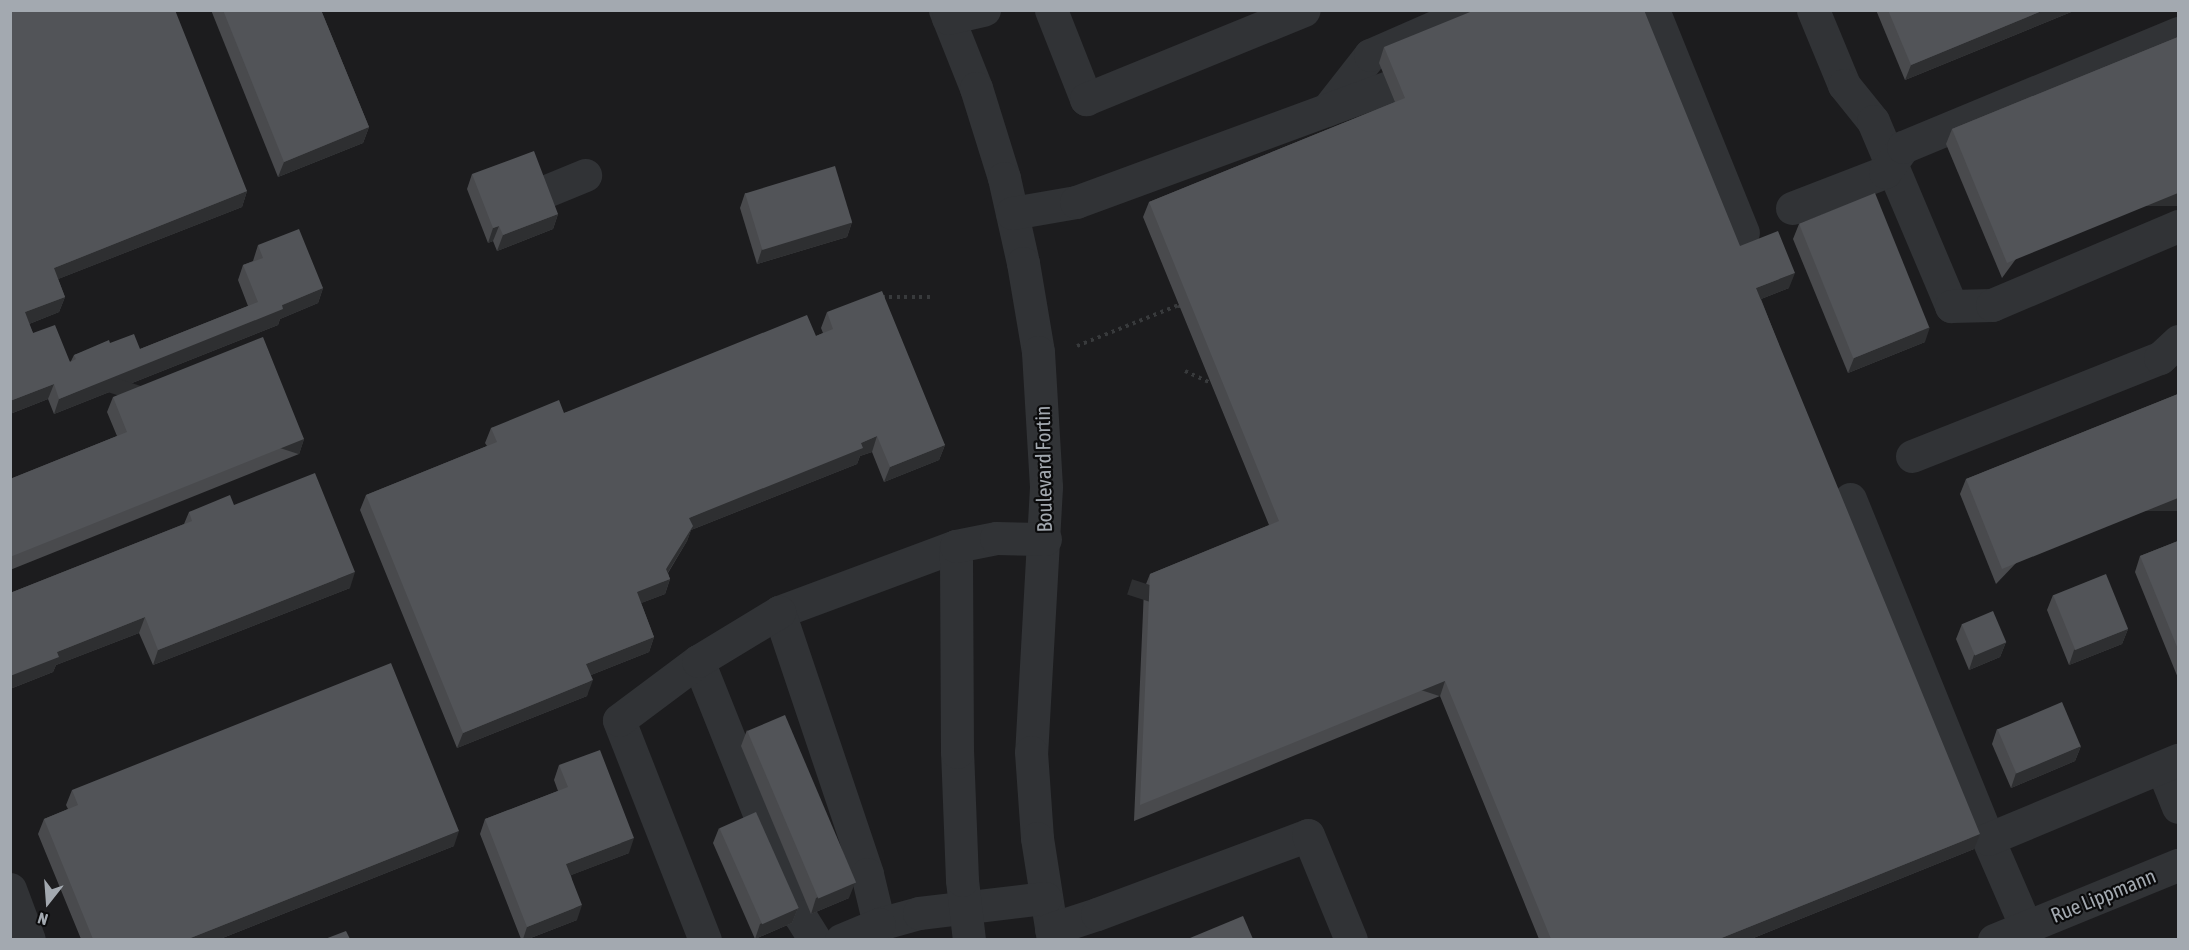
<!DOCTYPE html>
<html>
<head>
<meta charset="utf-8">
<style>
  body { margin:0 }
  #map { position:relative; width:2189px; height:950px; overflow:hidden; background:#101011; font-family:"Asap Condensed",sans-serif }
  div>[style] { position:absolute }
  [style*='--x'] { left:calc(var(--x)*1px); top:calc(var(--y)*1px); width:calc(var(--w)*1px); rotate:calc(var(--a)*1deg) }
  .built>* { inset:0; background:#1c1c1e; transform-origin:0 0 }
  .path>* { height:4px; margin-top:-2px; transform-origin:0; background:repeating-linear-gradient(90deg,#383a3c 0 3px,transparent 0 7.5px) }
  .minor>* { height:33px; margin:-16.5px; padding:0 16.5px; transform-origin:16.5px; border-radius:16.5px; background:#313336 }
  .wall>* { inset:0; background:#494a4d }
  .shaded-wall>* { inset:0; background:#2e2f31; transform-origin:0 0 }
  .building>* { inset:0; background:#525458; transform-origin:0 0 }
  span { translate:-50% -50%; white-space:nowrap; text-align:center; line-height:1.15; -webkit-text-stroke:4.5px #0b0b0c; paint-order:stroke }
  .street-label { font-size:21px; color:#a3a9b0 }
  .frame { position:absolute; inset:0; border:12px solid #a3a9b0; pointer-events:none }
  .north { position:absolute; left:18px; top:872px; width:60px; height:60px; -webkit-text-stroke:4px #0b0b0c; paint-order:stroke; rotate:197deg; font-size:16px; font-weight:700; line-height:24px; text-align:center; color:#a3a9b0 }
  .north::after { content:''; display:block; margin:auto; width:21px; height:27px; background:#a3a9b0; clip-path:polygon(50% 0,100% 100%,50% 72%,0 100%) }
</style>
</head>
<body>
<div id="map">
  <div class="built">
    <div style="left:11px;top:11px;width:2167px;height:928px"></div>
  </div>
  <div class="path">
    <div style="--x:882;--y:297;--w:48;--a:0"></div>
    <div style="--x:1077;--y:346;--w:110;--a:-21.9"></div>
    <div style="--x:1179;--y:305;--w:3;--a:72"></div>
    <div style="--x:1185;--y:371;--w:29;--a:25"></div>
  </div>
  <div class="minor">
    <div style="--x:945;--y:10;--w:84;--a:68.3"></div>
    <div style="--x:976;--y:88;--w:94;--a:72.7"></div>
    <div style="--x:1004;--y:178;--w:87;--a:77.4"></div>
    <div style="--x:1023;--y:263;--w:90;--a:80.4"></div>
    <div style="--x:1038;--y:352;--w:135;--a:86.6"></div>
    <div style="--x:1046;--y:487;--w:265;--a:93.2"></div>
    <div style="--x:1031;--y:752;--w:86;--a:86"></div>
    <div style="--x:1037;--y:838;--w:103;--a:81.1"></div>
    <div style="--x:1051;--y:10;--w:96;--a:68.5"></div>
    <div style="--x:1086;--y:99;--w:235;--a:-22.2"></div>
    <div style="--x:1653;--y:10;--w:240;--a:68"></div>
    <div style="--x:1813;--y:10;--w:81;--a:67.5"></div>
    <div style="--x:1844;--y:85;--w:46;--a:51.1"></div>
    <div style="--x:1873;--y:121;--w:201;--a:67.1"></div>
    <div style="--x:1951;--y:306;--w:41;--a:-1.4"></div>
    <div style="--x:1992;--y:305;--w:202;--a:-23"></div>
    <div style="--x:948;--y:18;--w:37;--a:-13"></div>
    <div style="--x:1327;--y:110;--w:70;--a:-52"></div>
    <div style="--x:1370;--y:55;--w:112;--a:-23.6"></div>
    <div style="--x:539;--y:194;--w:50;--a:-22.4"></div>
    <div style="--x:1792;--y:208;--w:100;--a:-21.2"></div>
    <div style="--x:1885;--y:172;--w:31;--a:-54"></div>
    <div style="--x:1903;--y:147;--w:298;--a:-22.5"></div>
    <div style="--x:1012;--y:213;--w:65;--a:-9.8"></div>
    <div style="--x:1076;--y:202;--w:333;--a:-20.2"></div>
    <div style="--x:1912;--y:456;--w:267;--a:-21.6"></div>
    <div style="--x:2160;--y:358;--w:25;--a:-43"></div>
    <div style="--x:1850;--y:499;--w:367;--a:67.9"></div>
    <div style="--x:956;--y:546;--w:189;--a:159.6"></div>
    <div style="--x:779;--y:612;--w:276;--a:71.4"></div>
    <div style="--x:867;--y:874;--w:51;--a:76.5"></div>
    <div style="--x:879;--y:924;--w:41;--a:-15.4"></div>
    <div style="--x:919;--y:913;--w:127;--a:-6.8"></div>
    <div style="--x:698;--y:661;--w:275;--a:68.2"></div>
    <div style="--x:800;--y:916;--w:28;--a:58"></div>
    <div style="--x:2162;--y:767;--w:43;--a:68.2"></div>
    <div style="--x:10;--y:889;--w:54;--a:69.6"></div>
    <div style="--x:2026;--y:927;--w:96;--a:-113.4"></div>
    <div style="--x:1988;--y:839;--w:206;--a:-22.6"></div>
    <div style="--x:1051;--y:929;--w:48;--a:-18.1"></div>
    <div style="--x:1097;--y:914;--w:225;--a:-20.5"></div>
    <div style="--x:1308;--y:835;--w:113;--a:67.7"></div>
    <div style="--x:705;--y:940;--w:236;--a:-111.4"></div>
    <div style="--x:619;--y:720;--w:99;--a:-36.8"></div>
    <div style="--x:698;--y:661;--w:95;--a:-31.2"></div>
    <div style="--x:841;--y:940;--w:41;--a:-22.8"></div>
    <div style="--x:969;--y:940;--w:60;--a:-96.7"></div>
    <div style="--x:962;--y:880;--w:128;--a:-92.2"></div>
    <div style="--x:957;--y:752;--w:206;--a:-90.3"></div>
    <div style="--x:956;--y:546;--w:41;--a:-11.3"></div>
    <div style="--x:996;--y:538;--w:49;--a:1.2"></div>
    <div style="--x:1994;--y:940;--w:199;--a:-22.2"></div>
  </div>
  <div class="wall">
    <div style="clip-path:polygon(10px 10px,247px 191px,242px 207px,58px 279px,65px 297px,59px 312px,29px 324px,33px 333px,70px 362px,71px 361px,74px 355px,110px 343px,140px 349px,248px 306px,238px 280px,243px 265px,253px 261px,258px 245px,323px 288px,318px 303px,280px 319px,278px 325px,54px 414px,48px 399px,10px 414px)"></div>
    <div style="clip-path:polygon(211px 10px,321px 10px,369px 127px,363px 143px,278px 177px)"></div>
    <div style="clip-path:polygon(1876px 10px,2076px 10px,1905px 80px)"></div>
    <div style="clip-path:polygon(2178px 37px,2002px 278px,1946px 144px,1952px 129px)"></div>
    <div style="clip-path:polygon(1384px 47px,1740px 246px,1789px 288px,1761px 299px,1974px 849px,1751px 939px,1539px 939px,1440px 696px,1134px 821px,1144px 589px,1150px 574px,1269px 525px,1143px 217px,1149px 202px,1395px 102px,1379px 63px)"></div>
    <div style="clip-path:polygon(472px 174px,558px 214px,553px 229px,497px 251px,493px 241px,488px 243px,467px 189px)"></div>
    <div style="clip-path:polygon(745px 193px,852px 222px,847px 237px,757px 264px,740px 208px)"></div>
    <div style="clip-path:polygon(1799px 224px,1925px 342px,1848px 373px,1793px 239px)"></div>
    <div style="clip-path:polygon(827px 312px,945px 445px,939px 460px,884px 482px,872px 452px,860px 456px,857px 464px,691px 530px,687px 541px,668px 573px,670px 579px,665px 594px,641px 603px,654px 637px,649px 652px,591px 675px,587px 696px,457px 748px,360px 510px,366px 495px,487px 446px,485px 443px,491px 428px,564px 413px,816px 336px,823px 333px,821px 328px)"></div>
    <div style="clip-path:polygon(2178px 394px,1996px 584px,1960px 494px,1966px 479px)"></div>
    <div style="clip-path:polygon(113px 397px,304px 439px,299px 454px,10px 570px,10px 479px,117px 436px,107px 412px)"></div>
    <div style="clip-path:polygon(234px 505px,350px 588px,153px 665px,139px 633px,56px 665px,53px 672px,10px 689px,10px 593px,184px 524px,189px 512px)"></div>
    <div style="clip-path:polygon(2178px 541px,2178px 678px,2135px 572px,2140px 556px)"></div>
    <div style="clip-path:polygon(2053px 595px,2128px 629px,2122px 644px,2069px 665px,2047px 610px)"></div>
    <div style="clip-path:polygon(1962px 624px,2006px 642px,2000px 657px,1969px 670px,1956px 639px)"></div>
    <div style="clip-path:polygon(1997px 729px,2081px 746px,2075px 761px,2011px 788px,1992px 744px)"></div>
    <div style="clip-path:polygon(747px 730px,849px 898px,811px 914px,741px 746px)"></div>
    <div style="clip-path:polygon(559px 765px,629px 853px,571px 875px,577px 920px,528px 939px,521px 939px,480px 834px,485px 819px,558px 791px,554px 780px)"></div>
    <div style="clip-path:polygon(72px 790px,454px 846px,220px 939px,81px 939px,38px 834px,44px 819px,68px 809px,66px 805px)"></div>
    <div style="clip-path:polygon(719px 828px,798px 908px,792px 923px,755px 939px,713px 843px)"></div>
  </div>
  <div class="shaded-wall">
    <div style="clip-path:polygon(2044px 10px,2076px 10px,1905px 80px,1911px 65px)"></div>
    <div style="clip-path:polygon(369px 127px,363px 143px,278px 177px,284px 162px)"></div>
    <div style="clip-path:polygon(247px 191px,242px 207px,48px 283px,54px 268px)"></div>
    <div style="left:2178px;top:193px;width:13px;height:185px;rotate:90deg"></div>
    <div style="clip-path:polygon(558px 214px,553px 229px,497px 251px,503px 235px)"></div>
    <div style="clip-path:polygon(852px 222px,847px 237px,757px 264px,762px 249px)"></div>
    <div style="clip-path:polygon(499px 226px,493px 241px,488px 243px,493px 228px)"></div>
    <div style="clip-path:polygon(1795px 273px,1789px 288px,1751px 303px,1756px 288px)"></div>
    <div style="clip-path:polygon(323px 288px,318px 303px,280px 319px,278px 325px,54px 414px,59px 399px)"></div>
    <div style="clip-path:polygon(65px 297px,59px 312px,19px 328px,25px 312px)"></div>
    <div style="clip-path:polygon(1930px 327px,1925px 342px,1848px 373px,1854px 358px)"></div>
    <div style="clip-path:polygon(54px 384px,48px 399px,10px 414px,10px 401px)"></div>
    <div style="clip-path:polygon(877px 436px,872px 452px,860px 456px,857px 464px,691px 530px,687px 541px,662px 582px,670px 579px,665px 594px,631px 607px,637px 592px,666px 569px,689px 518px)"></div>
    <div style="left:304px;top:439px;width:16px;height:317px;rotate:108deg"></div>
    <div style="clip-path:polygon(945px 445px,939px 460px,884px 482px,890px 467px)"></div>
    <div style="left:2178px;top:498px;width:13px;height:190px;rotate:90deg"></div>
    <div style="clip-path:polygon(355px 572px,350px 588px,153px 665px,158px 650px)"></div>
    <div style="clip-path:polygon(145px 617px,139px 633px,56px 665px,53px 672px,10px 689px,10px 676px,57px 652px)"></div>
    <div style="clip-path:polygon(2128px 629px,2122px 644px,2069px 665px,2074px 650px)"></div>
    <div style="clip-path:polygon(654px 637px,649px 652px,581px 679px,586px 664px)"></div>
    <div style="clip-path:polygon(2006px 642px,2000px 657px,1969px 670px,1974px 655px)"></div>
    <div style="clip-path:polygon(593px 680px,587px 696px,457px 748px,463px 733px)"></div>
    <div style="left:1445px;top:681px;width:16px;height:329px;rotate:108deg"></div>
    <div style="clip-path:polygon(2081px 746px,2075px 761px,2011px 788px,2016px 773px)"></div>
    <div style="clip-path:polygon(459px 831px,454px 846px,220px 939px,188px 939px)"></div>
    <div style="clip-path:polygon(1980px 834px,1974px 849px,1751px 939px,1719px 939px)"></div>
    <div style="clip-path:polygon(634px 838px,629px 853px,561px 879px,566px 864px)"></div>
    <div style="clip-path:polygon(855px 883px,849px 898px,811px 914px,816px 898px)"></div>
    <div style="clip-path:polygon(582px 905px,577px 920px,528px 939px,523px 939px,527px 927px)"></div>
    <div style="clip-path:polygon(798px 908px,792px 923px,755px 939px,760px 924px)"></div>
  </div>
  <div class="building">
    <div style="clip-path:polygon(10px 10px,175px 10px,247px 191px,54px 268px,65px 297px,25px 312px,33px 333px,55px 325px,70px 362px,76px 359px,74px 355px,109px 340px,110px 343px,134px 334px,140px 349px,258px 302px,243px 265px,263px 258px,258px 245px,299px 229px,323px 288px,282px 305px,283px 309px,59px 399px,54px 384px,10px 401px)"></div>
    <div style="clip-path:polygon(223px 10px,321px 10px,369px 127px,284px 162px)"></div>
    <div style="clip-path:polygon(1475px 10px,1644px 10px,1740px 246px,1778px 231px,1795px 273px,1756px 288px,1980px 834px,1719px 939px,1551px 939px,1445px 681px,1140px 805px,1150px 574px,1279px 521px,1149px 202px,1405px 98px,1384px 47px)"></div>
    <div style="clip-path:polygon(1888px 10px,2044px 10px,1911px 65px)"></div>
    <div style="clip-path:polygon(2178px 37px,2178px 193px,2007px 263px,1952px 129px)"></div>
    <div style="clip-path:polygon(534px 151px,558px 214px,503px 235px,499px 226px,493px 228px,472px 174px)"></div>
    <div style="left:835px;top:166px;width:59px;height:94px;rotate:73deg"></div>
    <div style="left:1875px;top:193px;width:145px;height:82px;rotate:68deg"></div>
    <div style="clip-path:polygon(882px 291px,945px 445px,890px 467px,877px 436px,861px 443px,863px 448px,689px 518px,693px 526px,666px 569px,670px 579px,637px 592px,654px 637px,586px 664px,593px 680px,463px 733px,366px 495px,497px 442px,491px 428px,559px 400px,564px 413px,807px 315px,816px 336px,833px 329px,827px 312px)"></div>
    <div style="clip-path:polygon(263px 337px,304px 439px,10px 557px,10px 479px,127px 432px,113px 397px)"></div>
    <div style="clip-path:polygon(2178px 394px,2178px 498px,2002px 569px,1966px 479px)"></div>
    <div style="clip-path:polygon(315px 473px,355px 572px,158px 650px,145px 617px,57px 652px,59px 657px,10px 676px,10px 593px,192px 521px,189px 512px,230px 495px,234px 505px)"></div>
    <div style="clip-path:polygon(2178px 541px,2178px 649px,2140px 556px)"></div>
    <div style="left:2106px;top:574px;width:59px;height:57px;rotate:68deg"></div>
    <div style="left:1993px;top:611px;width:34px;height:34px;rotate:67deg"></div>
    <div style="clip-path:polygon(391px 663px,459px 831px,188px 939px,93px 939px,44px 819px,78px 805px,72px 790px)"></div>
    <div style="left:2062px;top:702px;width:48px;height:70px;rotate:67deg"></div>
    <div style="left:785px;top:715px;width:182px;height:41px;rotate:67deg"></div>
    <div style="clip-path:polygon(600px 750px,634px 838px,566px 864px,582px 905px,527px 927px,485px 819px,568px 787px,559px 765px)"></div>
    <div style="left:756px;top:812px;width:105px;height:40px;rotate:66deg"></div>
    <div style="clip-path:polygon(1243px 916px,1253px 939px,1190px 939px,1190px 938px)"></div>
    <div style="clip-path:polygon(346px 931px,350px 939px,325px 939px)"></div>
  </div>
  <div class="street-label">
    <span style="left:1043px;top:469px;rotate:-91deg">Boulevard Fortin</span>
    <span style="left:2103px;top:895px;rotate:-22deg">Rue Lippmann</span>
  </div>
  <div class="frame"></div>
  <div class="north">N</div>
</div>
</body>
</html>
